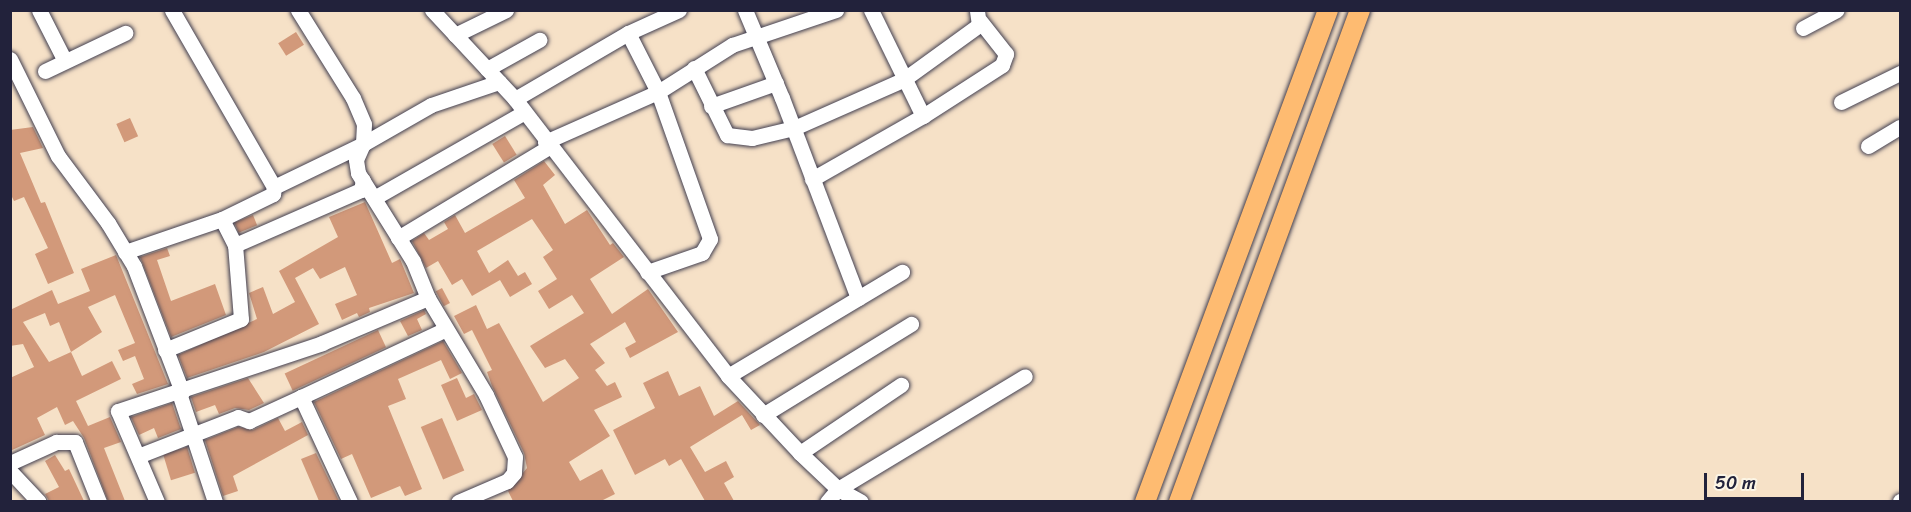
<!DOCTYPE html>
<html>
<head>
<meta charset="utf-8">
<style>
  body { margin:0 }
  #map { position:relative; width:1911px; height:512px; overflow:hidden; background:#f6e1c7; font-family:Sriracha,sans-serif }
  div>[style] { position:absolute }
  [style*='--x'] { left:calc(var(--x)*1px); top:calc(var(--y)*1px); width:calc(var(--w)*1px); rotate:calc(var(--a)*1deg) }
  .building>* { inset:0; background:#d2997a; transform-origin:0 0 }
  .roads { filter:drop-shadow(0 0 2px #423f50) drop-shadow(0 0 2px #423f50) }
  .minor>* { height:15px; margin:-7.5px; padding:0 7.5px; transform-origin:7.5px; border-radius:7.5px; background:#fff }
  .major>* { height:20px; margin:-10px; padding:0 10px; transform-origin:10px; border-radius:10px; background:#febb71 }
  span { translate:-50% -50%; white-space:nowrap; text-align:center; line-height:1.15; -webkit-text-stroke:4.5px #fcf5e5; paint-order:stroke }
  .frame { position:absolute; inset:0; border:12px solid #22223b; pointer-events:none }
  .scale { position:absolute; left:1704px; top:473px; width:100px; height:27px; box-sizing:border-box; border:3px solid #22223b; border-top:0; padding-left:8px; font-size:18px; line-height:21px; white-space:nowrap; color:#22223b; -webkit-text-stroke:4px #fcf5e5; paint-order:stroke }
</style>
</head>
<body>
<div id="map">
  <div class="building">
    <div style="left:296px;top:32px;width:15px;height:21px;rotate:58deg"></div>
    <div style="left:130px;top:118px;width:20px;height:15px;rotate:66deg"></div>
    <div style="clip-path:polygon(33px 127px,43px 148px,20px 153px,41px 203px,45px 202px,74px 273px,48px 284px,35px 254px,48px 248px,24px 197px,14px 201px,10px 193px,10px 130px)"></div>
    <div style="left:505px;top:136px;width:22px;height:15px;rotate:58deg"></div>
    <div style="clip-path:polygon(544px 161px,555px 175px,543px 185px,565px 224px,587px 210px,610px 245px,613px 243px,624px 257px,590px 279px,612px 314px,648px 289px,678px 332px,630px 358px,625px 348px,636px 342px,625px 322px,590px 344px,605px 363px,595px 370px,607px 386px,615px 382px,622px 397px,594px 410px,610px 436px,569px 462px,580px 481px,602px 469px,615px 494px,601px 501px,513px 501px,508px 491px,527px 468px,524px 453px,492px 386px,487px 372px,492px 370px,472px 330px,464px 334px,454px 316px,476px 305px,487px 329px,499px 323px,543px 402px,579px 378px,565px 359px,545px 368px,530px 346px,584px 313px,572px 295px,549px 309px,538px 291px,557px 279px,543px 257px,553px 250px,532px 219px,477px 251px,489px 273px,508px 260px,518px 276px,525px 272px,532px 284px,510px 297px,500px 280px,472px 296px,462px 279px,452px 285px,438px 261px,426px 268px,412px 241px,424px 233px,429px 240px,448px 229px,444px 222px,455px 215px,465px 233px,525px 198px,514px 180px)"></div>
    <div style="clip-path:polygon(365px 202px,392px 263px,400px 259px,414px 293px,369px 308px,370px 312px,359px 317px,357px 313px,342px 320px,335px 304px,357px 295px,345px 267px,320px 279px,313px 268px,295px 278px,319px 324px,264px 352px,187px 378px,178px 355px,257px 319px,249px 293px,263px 287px,273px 314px,295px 302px,279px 271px,338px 237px,329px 217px)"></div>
    <div style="left:253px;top:215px;width:11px;height:20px;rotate:68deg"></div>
    <div style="clip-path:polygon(167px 248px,170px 256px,157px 260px,171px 301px,215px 284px,226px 315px,171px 337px,140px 257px)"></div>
    <div style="clip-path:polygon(evenodd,116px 255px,168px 384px,137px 394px,132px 384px,144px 379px,135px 356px,123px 361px,118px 350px,135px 343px,115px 295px,88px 307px,102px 332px,71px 352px,82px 376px,112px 361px,121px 379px,76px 401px,88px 426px,110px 417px,121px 442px,104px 448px,125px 501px,108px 501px,84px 438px,73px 421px,65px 425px,57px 407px,37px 418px,45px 435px,10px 451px,10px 378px,34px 367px,23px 344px,10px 346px,10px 310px,52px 290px,58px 304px,90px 291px,81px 269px,116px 255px,45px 313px,50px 326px,59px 322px,71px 352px,49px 362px,23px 322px,45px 313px)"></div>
    <div style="left:442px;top:288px;width:17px;height:7px;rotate:62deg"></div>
    <div style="clip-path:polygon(424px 310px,426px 314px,417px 319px,422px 330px,408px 336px,400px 321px)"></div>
    <div style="left:378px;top:330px;width:19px;height:103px;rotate:65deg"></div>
    <div style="clip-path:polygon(443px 341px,462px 373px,450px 379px,441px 360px,398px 379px,406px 399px,388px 406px,422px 489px,405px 496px,400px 486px,371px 498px,352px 454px,341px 459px,314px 402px)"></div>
    <div style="clip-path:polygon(668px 371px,679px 396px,700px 386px,714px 416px,738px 401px,760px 425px,751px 430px,742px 415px,690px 447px,705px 472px,726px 461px,734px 477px,724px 483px,734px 501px,705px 501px,681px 459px,669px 466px,665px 459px,635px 475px,613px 430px,655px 408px,643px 383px)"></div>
    <div style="clip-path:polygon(248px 378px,264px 403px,249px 410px,235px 408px,219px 414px,215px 405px,196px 412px,191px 397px)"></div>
    <div style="clip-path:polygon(457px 378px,466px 398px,474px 394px,482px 410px,457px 421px,441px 385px)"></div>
    <div style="clip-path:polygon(172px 403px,181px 429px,158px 438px,154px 428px,139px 435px,131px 417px)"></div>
    <div style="clip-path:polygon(278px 418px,285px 431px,302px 422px,308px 435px,233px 476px,238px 491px,223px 496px,205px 440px,238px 427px,253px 430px)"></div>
    <div style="left:442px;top:418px;width:57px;height:23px;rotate:67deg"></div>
    <div style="left:187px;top:447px;width:27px;height:25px;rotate:73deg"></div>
    <div style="clip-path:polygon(316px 453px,339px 501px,319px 501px,301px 459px)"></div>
    <div style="clip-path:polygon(55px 455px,65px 471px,69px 469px,84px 501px,49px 501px,45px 494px,59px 487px,45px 461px)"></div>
  </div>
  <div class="roads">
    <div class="minor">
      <div style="--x:39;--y:10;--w:57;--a:63"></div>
      <div style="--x:298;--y:10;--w:104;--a:58"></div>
      <div style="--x:353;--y:98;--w:28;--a:67"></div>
      <div style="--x:364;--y:124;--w:20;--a:93"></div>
      <div style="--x:363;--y:144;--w:17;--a:114"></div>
      <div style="--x:356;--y:160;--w:13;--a:81"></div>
      <div style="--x:358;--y:173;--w:104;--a:58"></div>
      <div style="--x:413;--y:261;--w:40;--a:68"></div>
      <div style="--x:428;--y:298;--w:113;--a:59.1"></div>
      <div style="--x:486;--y:395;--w:68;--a:64.9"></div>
      <div style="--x:515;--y:457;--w:16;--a:94"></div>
      <div style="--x:514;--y:473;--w:11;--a:131"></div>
      <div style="--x:507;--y:481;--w:53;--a:156.8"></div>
      <div style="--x:432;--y:10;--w:122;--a:47"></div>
      <div style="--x:515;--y:99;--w:349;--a:52.4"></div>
      <div style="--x:728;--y:376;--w:105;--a:46.9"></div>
      <div style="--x:800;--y:453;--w:52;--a:43.5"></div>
      <div style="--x:838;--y:489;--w:26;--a:29"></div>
      <div style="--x:745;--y:10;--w:95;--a:67.2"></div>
      <div style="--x:782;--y:98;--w:214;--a:69.2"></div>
      <div style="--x:871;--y:10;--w:118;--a:63.9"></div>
      <div style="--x:1803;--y:28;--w:38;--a:-28"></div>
      <div style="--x:628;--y:33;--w:66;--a:63"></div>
      <div style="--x:658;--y:92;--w:156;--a:70.5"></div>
      <div style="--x:710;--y:239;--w:16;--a:120"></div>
      <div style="--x:702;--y:253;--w:58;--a:160.9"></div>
      <div style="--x:455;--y:35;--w:57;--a:-26.1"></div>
      <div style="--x:10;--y:59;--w:108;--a:63.7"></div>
      <div style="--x:58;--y:156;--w:84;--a:53.3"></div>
      <div style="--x:108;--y:223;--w:50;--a:58.8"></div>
      <div style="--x:134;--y:266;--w:135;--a:69.1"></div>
      <div style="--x:694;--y:68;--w:75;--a:63.8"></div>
      <div style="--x:727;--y:135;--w:25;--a:7"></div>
      <div style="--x:752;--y:138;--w:43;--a:-13.4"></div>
      <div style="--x:794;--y:128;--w:119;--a:-23.8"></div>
      <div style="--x:903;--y:80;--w:94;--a:-35.9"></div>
      <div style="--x:979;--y:25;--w:15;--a:-98"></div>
      <div style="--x:487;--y:69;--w:60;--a:-29.1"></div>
      <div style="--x:45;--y:71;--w:89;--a:-25.4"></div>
      <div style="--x:515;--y:99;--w:131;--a:-30.3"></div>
      <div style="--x:628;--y:33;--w:56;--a:-24.3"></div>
      <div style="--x:1841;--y:102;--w:66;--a:-26.2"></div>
      <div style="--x:711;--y:106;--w:69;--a:-19.5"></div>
      <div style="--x:545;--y:142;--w:124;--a:-23.9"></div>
      <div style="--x:658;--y:92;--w:88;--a:-32.4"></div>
      <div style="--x:732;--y:45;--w:110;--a:-18.6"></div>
      <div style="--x:1868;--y:146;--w:37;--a:-31"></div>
      <div style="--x:812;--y:179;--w:128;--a:-29.6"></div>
      <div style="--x:923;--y:116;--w:94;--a:-32.8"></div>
      <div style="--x:1002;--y:65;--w:12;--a:-70"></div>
      <div style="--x:1006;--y:54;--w:42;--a:-128.2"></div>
      <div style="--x:274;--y:187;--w:99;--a:-25.8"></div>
      <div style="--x:363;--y:144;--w:78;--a:-29.8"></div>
      <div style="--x:431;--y:105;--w:72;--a:-18.7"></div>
      <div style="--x:374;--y:198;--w:172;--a:-29.7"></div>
      <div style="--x:398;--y:238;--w:176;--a:-31.1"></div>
      <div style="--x:235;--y:245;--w:137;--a:-23.6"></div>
      <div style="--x:361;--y:190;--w:10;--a:-79"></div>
      <div style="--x:125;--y:252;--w:102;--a:-18.8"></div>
      <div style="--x:222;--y:219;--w:57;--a:-26.1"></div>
      <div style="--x:273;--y:194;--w:7;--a:-82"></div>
      <div style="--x:274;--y:187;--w:204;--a:-120"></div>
      <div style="--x:165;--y:350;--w:82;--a:-22.2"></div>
      <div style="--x:241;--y:319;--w:74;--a:-94.6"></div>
      <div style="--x:235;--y:245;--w:29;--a:-117"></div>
      <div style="--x:728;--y:376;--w:203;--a:-30.9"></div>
      <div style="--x:179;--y:393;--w:115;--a:71.7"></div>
      <div style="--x:763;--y:415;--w:174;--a:-31.6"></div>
      <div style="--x:800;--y:453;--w:122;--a:-34"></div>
      <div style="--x:138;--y:456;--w:107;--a:-21.3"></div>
      <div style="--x:238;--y:417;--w:12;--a:20"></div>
      <div style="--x:249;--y:421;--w:57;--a:-24.8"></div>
      <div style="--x:10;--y:463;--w:51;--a:-24.5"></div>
      <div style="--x:56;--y:442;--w:19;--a:0"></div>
      <div style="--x:75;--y:442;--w:65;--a:68.2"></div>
      <div style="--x:10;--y:471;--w:42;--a:46.9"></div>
      <div style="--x:157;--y:502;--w:99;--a:-113.2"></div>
      <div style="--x:118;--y:411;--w:215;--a:-18.4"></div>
      <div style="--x:322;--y:343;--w:115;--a:-23"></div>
      <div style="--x:350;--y:502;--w:116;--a:-115"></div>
      <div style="--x:301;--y:397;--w:160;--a:-25.1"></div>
      <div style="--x:827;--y:502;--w:17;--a:-50"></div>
      <div style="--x:838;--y:489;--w:218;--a:-31.1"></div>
      <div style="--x:1900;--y:502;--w:1;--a:-90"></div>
    </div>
    <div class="major">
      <div style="--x:1145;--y:502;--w:525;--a:-69.6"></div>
      <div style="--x:1179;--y:502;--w:524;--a:-69.8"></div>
    </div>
  </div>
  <div class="frame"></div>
  <div class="scale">50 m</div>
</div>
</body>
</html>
